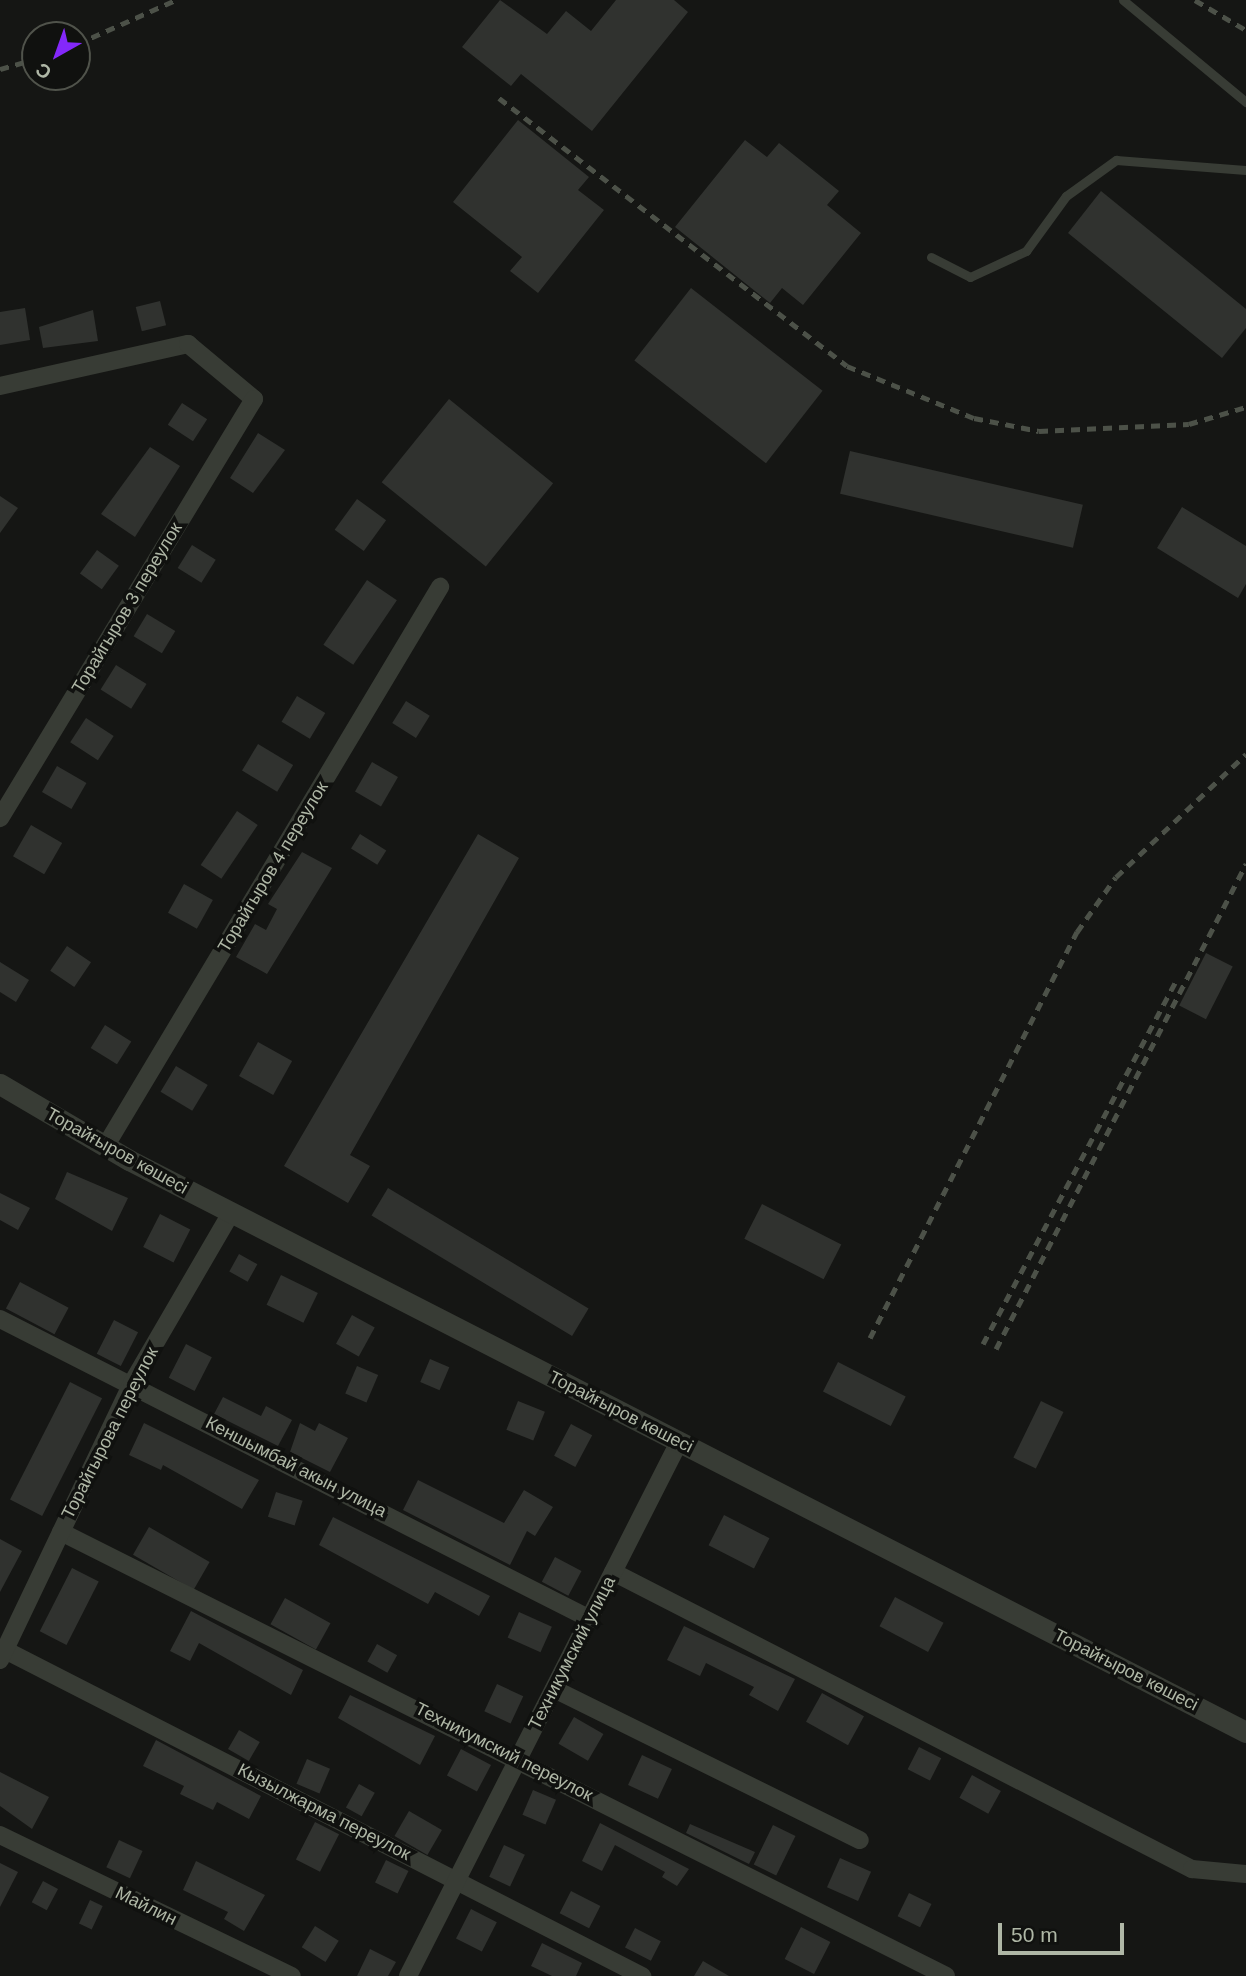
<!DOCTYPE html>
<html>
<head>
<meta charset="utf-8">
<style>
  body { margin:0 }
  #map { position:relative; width:1246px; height:1976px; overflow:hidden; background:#151614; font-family:Arial,sans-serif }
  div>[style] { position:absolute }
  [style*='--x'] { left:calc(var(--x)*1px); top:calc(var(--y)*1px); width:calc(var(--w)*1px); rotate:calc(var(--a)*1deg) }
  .building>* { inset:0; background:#30322f; transform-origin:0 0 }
  .service>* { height:9px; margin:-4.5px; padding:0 4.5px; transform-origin:4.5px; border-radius:4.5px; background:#383c35 }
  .minor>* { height:18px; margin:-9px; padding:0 9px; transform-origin:9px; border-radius:9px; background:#383c35 }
  .tertiary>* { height:21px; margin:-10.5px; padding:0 10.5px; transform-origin:10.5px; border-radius:10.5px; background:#383c35 }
  .rail>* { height:5px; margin-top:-2.5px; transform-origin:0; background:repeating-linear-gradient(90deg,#4c5148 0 9px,transparent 0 16px) }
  span { translate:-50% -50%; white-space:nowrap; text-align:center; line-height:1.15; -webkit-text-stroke:7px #10110f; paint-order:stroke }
  .street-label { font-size:18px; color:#afb7a6 }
  .north { position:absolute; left:21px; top:21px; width:70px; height:70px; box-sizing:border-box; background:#10110f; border:2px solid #50534b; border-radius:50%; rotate:220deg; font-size:19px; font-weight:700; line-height:28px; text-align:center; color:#afb7a6 }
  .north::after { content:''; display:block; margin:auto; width:24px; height:32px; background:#8428fa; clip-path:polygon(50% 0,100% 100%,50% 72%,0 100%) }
  .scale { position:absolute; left:998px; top:1923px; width:126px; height:32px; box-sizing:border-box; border:4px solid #afb7a6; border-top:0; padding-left:9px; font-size:21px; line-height:24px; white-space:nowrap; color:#afb7a6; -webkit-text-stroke:5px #10110f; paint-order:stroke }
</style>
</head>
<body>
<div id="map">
  <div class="building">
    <div style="clip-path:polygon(500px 0,547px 34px,566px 11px,591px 31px,616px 0,674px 0,688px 12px,592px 131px,521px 74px,511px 86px,462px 47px)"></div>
    <div style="clip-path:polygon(518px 120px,589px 177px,578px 190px,604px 210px,538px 293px,510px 271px,522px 257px,453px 202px)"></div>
    <div style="clip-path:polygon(745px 140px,767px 157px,779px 143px,839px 191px,827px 205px,861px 233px,803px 305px,782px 288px,770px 303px,675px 227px)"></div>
    <div style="clip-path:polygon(1101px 191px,1246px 309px,1246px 328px,1222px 358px,1068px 233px)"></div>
    <div style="left:691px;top:288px;width:167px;height:92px;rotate:38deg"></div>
    <div style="left:160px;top:301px;width:25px;height:25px;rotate:76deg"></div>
    <div style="clip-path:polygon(25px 308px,30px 340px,0 345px,0 312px)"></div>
    <div style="clip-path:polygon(93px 310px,98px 341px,43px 348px,39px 327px)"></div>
    <div style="left:449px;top:399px;width:134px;height:107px;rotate:39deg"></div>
    <div style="left:182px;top:403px;width:30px;height:26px;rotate:33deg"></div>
    <div style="clip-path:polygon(258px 433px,285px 450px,253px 493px,230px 478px)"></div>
    <div style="clip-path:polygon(150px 447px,180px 466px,135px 537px,101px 514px)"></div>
    <div style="left:850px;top:451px;width:239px;height:44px;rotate:13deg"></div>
    <div style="clip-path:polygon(0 496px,18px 508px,0 533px)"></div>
    <div style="left:357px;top:499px;width:36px;height:38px;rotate:36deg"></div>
    <div style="clip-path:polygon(1182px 507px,1246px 546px,1246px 584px,1238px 598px,1157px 548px)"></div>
    <div style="left:192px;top:545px;width:28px;height:27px;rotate:32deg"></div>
    <div style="left:97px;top:550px;width:27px;height:29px;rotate:36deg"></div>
    <div style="left:367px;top:580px;width:36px;height:78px;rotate:34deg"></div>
    <div style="left:147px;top:614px;width:33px;height:26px;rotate:31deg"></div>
    <div style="left:116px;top:665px;width:36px;height:29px;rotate:32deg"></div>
    <div style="left:297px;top:696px;width:33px;height:30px;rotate:31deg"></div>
    <div style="left:406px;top:701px;width:28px;height:26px;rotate:32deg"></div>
    <div style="left:86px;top:718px;width:33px;height:29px;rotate:33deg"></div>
    <div style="left:258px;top:744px;width:41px;height:31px;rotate:31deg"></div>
    <div style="left:372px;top:762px;width:30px;height:34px;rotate:30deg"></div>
    <div style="left:57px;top:766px;width:34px;height:30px;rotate:30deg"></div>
    <div style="left:237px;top:811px;width:25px;height:65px;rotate:34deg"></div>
    <div style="left:31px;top:825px;width:36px;height:36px;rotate:30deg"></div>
    <div style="left:360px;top:834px;width:31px;height:17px;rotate:32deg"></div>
    <div style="clip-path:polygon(478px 834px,519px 858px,350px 1155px,370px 1166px,348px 1203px,284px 1166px)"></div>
    <div style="clip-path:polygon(302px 852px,332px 868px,267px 974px,236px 957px,255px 924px,266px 930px,277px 909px,268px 904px)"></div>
    <div style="left:184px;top:884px;width:33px;height:33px;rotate:29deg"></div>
    <div style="left:67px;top:946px;width:29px;height:30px;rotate:34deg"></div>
    <div style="left:1206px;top:953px;width:30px;height:59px;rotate:27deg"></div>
    <div style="clip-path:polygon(0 962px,29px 980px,16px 1002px,0 992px)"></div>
    <div style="left:105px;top:1025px;width:31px;height:27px;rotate:32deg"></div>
    <div style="left:258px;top:1042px;width:39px;height:39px;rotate:29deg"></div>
    <div style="left:176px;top:1066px;width:37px;height:30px;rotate:31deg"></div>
    <div style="clip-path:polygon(67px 1172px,128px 1198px,112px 1231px,55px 1199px)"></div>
    <div style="left:388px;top:1188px;width:234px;height:32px;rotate:31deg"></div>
    <div style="clip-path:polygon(0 1193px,30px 1208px,18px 1230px,0 1220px)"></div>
    <div style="left:762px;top:1204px;width:89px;height:39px;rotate:27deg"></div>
    <div style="left:160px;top:1214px;width:34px;height:37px;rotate:27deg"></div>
    <div style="left:239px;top:1254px;width:21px;height:20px;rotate:29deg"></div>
    <div style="left:281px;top:1275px;width:41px;height:33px;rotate:26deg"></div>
    <div style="left:20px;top:1282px;width:55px;height:30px;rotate:28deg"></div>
    <div style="left:352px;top:1315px;width:26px;height:33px;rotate:29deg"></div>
    <div style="left:114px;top:1320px;width:27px;height:38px;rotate:27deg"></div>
    <div style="left:186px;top:1344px;width:29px;height:38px;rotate:27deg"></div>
    <div style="left:430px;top:1359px;width:21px;height:25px;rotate:23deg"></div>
    <div style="left:838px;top:1362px;width:76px;height:33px;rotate:27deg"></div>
    <div style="left:357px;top:1366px;width:23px;height:30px;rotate:23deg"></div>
    <div style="left:70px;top:1382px;width:36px;height:132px;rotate:27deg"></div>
    <div style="clip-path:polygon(223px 1397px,261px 1416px,266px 1406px,292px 1420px,278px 1446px,214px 1414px)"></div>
    <div style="left:518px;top:1401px;width:29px;height:31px;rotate:22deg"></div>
    <div style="left:1041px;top:1401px;width:25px;height:63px;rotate:26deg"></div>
    <div style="clip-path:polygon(144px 1423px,259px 1480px,242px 1509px,163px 1465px,161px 1470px,129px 1455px)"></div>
    <div style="clip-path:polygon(300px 1423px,315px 1431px,319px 1423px,348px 1438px,330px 1472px,290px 1452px)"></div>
    <div style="left:571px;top:1424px;width:24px;height:36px;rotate:28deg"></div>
    <div style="clip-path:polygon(418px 1480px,504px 1523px,524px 1490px,553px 1507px,535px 1536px,527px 1531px,510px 1565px,403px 1510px)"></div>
    <div style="left:276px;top:1492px;width:28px;height:26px;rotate:18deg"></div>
    <div style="left:724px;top:1515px;width:51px;height:34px;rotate:27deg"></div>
    <div style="clip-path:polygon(333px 1517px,490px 1596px,479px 1616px,435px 1592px,428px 1604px,319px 1545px)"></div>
    <div style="left:149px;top:1527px;width:70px;height:32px;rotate:30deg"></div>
    <div style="clip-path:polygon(0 1539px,22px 1551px,0 1592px)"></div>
    <div style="left:555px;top:1557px;width:30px;height:28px;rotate:28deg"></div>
    <div style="left:72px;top:1568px;width:30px;height:71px;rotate:27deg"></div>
    <div style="left:895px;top:1597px;width:55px;height:33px;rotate:28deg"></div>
    <div style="left:285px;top:1598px;width:52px;height:30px;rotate:29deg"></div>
    <div style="clip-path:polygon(191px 1611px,303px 1670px,291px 1695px,199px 1643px,190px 1661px,170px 1651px)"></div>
    <div style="left:519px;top:1612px;width:36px;height:28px;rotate:24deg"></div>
    <div style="clip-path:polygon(684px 1626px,795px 1679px,778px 1711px,749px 1695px,754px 1687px,706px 1663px,700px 1676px,667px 1660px)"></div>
    <div style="left:377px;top:1644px;width:23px;height:20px;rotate:29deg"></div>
    <div style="left:497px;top:1684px;width:29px;height:30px;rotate:25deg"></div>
    <div style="left:822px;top:1693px;width:48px;height:33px;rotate:29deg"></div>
    <div style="clip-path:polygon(350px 1695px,435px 1736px,420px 1765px,338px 1718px)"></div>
    <div style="left:574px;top:1717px;width:34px;height:31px;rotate:30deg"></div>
    <div style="left:239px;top:1730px;width:24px;height:22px;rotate:30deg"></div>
    <div style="clip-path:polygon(156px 1740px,261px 1796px,249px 1819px,217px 1802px,213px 1810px,180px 1794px,184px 1786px,143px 1766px)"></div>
    <div style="left:919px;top:1747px;width:25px;height:25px;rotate:27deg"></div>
    <div style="left:461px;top:1749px;width:34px;height:30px;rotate:28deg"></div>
    <div style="left:642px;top:1755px;width:33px;height:33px;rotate:25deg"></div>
    <div style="left:307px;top:1759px;width:25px;height:27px;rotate:23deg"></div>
    <div style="clip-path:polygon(0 1772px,49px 1797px,32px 1829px,0 1806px)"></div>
    <div style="left:972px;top:1775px;width:33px;height:26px;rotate:29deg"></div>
    <div style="left:359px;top:1784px;width:18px;height:27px;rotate:29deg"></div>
    <div style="left:533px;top:1790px;width:25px;height:27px;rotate:23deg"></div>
    <div style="left:409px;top:1811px;width:38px;height:29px;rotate:30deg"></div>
    <div style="left:315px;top:1822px;width:27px;height:42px;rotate:27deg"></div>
    <div style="clip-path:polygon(600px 1823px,689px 1869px,677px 1886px,662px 1877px,665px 1872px,615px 1845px,602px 1871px,582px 1861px)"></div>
    <div style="clip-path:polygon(690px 1824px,755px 1852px,749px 1864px,686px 1833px)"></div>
    <div style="left:773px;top:1825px;width:25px;height:44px;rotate:26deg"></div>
    <div style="left:119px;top:1840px;width:26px;height:30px;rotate:25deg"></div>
    <div style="left:504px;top:1845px;width:23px;height:35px;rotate:25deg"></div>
    <div style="left:840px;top:1858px;width:34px;height:32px;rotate:24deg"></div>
    <div style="left:386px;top:1860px;width:25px;height:25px;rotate:26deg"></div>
    <div style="clip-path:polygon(196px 1861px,265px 1895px,244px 1931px,224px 1919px,228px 1912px,183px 1890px)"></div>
    <div style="clip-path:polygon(0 1863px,18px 1872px,0 1907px)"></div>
    <div style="left:43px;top:1881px;width:17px;height:24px;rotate:28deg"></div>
    <div style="left:571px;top:1891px;width:33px;height:25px;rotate:27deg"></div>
    <div style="left:909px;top:1893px;width:25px;height:26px;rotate:26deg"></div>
    <div style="left:90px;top:1900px;width:14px;height:26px;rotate:25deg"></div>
    <div style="left:471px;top:1909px;width:29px;height:33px;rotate:27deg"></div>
    <div style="left:315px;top:1926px;width:28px;height:25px;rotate:32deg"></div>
    <div style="left:801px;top:1927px;width:33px;height:36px;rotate:27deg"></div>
    <div style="left:635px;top:1928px;width:29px;height:22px;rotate:27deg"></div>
    <div style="clip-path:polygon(542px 1943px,582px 1963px,576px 1976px,552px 1976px,531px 1966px)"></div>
    <div style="clip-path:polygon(370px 1949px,396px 1962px,388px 1976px,357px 1976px)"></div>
    <div style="clip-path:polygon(703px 1961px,729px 1976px,694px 1976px)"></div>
  </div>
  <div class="service">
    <div style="--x:1123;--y:0;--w:160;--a:39.7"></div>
    <div style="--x:931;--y:257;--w:44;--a:27.1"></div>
    <div style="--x:970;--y:277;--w:62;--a:-24.9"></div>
    <div style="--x:1026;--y:251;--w:68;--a:-54"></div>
    <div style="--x:1066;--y:196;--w:62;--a:-35.8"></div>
    <div style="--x:1116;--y:160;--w:130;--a:4.4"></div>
  </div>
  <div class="minor">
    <div style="--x:0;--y:386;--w:193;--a:-12.6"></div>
    <div style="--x:188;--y:344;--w:86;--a:39.8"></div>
    <div style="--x:254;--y:399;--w:490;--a:121.2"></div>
    <div style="--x:105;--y:1147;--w:653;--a:-59.11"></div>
    <div style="--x:0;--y:1319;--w:662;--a:26.95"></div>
    <div style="--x:61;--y:1532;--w:990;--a:26.64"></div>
    <div style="--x:613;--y:1572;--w:651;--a:27.16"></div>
    <div style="--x:1192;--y:1869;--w:54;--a:5.3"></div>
    <div style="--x:5;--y:1650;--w:716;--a:27.1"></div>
    <div style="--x:0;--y:1660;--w:307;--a:-64.5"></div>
    <div style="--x:132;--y:1383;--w:197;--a:-59.8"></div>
    <div style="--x:554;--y:1689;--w:341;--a:26.3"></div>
    <div style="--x:0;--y:1835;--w:324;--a:25.8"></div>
    <div style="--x:408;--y:1976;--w:599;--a:-63.09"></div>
  </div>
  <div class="tertiary">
    <div style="--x:0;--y:1084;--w:150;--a:30.5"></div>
    <div style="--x:129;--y:1160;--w:1255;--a:27.12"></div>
  </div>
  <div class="rail">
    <div style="--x:1195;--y:0;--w:59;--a:30.5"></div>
    <div style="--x:77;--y:44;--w:108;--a:-24"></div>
    <div style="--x:0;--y:69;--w:36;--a:-16"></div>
    <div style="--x:499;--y:98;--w:439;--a:37.6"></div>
    <div style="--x:847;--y:366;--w:137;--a:22.3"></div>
    <div style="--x:974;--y:418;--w:66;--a:11.3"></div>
    <div style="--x:1039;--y:431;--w:150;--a:-2.7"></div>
    <div style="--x:1189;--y:424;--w:59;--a:-16.6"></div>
    <div style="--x:870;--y:1338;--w:456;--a:-63"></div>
    <div style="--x:1077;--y:932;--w:67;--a:-54.7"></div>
    <div style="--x:1116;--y:877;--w:179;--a:-43.4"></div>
    <div style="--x:983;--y:1344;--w:409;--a:-62"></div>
    <div style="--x:996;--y:1349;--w:546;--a:-62.73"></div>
  </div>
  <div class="street-label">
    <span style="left:127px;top:608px;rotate:-59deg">Торайгыров 3 переулок</span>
    <span style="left:273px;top:867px;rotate:-59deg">Торайгыров 4 переулок</span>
    <span style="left:117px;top:1151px;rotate:29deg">Торайғыров көшесі</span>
    <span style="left:621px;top:1412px;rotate:27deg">Торайғыров көшесі</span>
    <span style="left:110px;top:1433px;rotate:-63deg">Торайгырова переулок</span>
    <span style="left:296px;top:1467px;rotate:27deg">Кеншымбай акын улица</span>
    <span style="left:572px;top:1653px;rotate:-63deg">Техникумский улица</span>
    <span style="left:1126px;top:1670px;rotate:27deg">Торайғыров көшесі</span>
    <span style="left:504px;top:1752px;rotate:27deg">Техникумский переулок</span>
    <span style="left:324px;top:1812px;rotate:27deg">Кызылжарма переулок</span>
    <span style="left:146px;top:1906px;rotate:26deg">Майлин</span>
  </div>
  <div class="north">С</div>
  <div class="scale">50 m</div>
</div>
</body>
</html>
